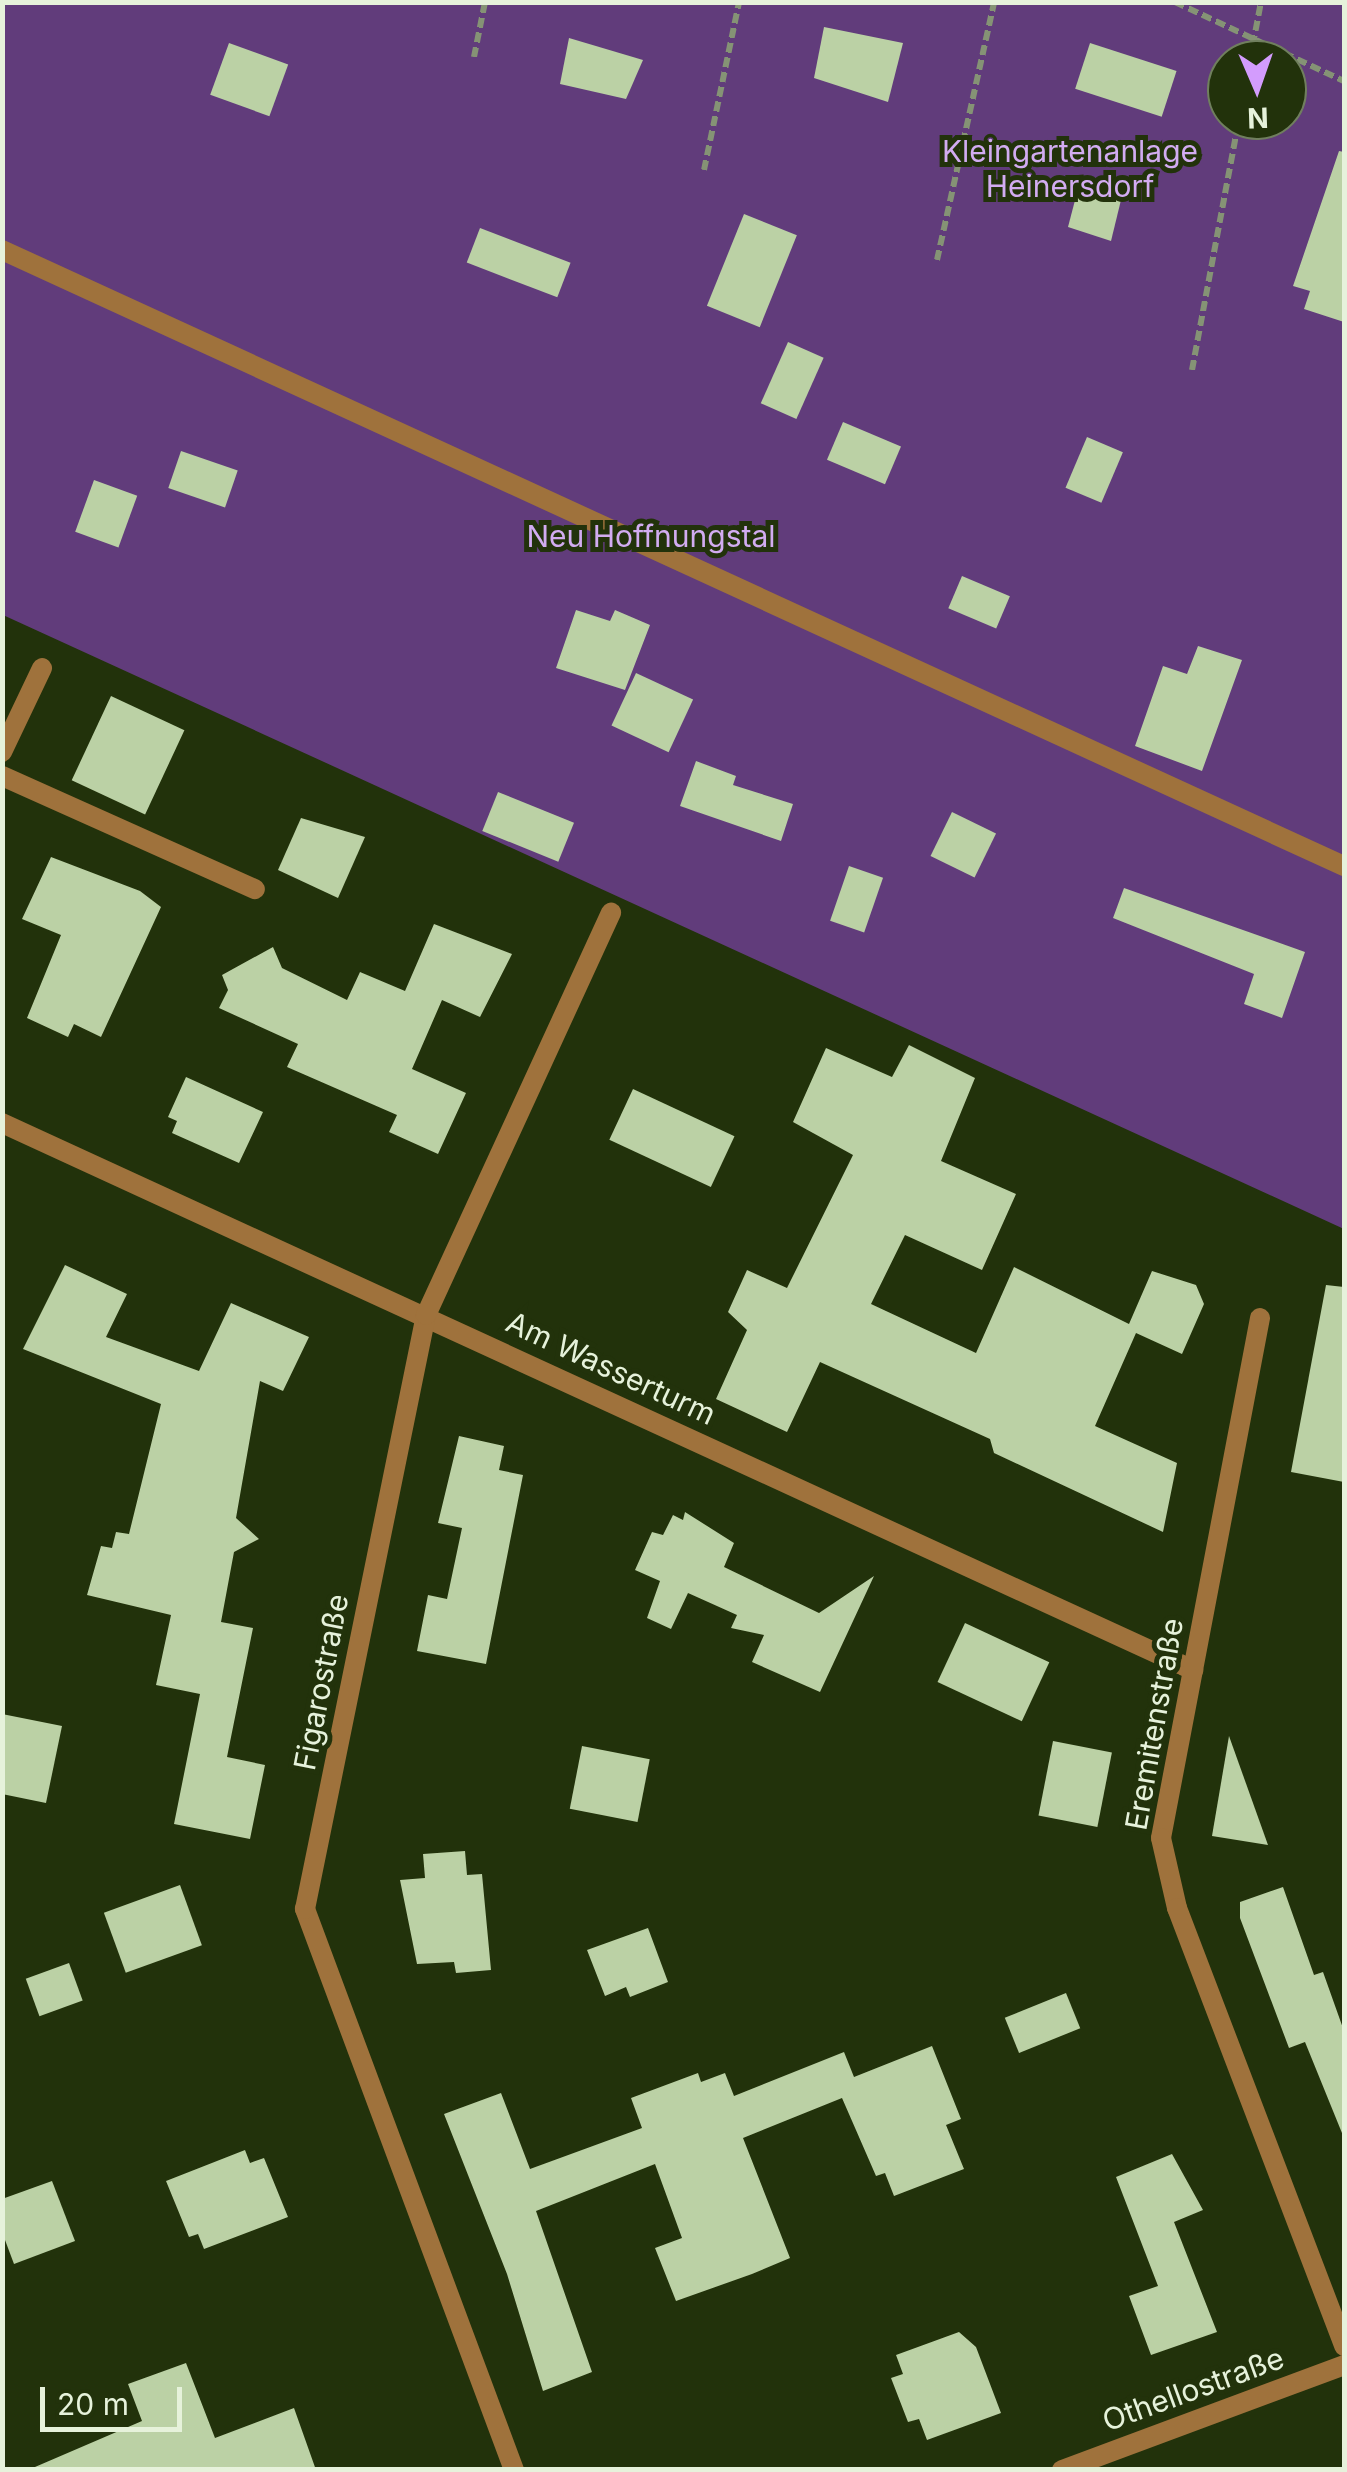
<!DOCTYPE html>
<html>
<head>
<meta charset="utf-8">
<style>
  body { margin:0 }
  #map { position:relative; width:1347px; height:2472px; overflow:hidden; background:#22320b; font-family:Inter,sans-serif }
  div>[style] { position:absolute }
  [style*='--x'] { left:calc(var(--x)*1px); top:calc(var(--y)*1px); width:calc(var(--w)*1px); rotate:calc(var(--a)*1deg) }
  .green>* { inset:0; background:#613c7b }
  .building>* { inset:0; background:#bbd1a5; transform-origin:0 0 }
  .path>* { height:6px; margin-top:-3px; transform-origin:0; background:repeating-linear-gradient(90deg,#859375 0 10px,transparent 0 15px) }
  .service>* { height:20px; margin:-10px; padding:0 10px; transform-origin:10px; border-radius:10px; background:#9f723c }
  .minor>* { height:20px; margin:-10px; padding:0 10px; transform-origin:10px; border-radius:10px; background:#9f723c }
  span { translate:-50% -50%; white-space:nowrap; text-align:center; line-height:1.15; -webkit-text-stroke:10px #22320b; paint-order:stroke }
  .park-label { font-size:30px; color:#d2acf1 }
  .street-label { font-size:30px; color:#e6f2db }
  .frame { position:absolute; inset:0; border:5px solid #e6f2db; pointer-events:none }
  .north { position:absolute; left:1207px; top:40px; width:100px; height:100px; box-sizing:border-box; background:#22320b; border:2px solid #707f5e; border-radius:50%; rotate:178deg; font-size:28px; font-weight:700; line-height:40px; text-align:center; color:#e6f2db }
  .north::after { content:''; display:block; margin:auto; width:35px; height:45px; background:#d39cfd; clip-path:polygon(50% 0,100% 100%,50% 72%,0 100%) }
  .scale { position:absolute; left:40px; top:2387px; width:142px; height:45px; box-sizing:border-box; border:5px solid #e6f2db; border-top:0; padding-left:12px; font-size:30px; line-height:35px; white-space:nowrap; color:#e6f2db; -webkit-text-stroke:8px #22320b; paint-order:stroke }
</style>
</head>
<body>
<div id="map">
  <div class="green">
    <div style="clip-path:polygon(evenodd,3px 3px,1344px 3px,1344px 1229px,3px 615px,3px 3px,1227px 60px,1287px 60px,1287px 120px,1227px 120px,1227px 60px)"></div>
  </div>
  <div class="building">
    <div style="clip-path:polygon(824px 27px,903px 43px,888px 102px,814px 78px)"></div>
    <div style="clip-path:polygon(569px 38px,643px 60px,626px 99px,560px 84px)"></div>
    <div style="left:229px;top:43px;width:63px;height:55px;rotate:20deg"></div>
    <div style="left:1090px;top:43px;width:91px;height:48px;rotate:18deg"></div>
    <div style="clip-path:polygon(1339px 151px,1344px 152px,1344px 322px,1304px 309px,1310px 291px,1293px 286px)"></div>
    <div style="clip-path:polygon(1079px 185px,1121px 200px,1111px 241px,1068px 227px)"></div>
    <div style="left:744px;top:214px;width:57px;height:99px;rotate:22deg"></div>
    <div style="left:480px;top:228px;width:97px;height:37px;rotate:21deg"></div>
    <div style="left:788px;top:342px;width:39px;height:67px;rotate:24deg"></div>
    <div style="left:843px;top:422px;width:63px;height:41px;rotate:23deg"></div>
    <div style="left:1087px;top:437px;width:39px;height:55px;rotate:23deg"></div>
    <div style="left:181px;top:451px;width:60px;height:39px;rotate:19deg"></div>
    <div style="left:94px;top:480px;width:46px;height:55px;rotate:20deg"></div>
    <div style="left:962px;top:576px;width:52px;height:35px;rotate:23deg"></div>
    <div style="clip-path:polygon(576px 610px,610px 621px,615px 610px,650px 625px,625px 690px,556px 668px)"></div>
    <div style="clip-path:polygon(1198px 646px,1242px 660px,1202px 771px,1135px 746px,1163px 666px,1187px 674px)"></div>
    <div style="left:636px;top:673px;width:63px;height:58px;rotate:25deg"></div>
    <div style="left:111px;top:696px;width:81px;height:93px;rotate:25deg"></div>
    <div style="clip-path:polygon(696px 761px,736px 776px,733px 785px,793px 804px,781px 841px,680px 806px)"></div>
    <div style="left:498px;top:792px;width:82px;height:42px;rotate:22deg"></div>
    <div style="left:952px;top:812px;width:49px;height:49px;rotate:26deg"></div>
    <div style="clip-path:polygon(301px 818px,365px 837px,338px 898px,278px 870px)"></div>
    <div style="clip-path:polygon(51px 857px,140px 891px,161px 907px,101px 1037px,74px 1024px,68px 1037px,27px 1018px,61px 935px,22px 919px)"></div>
    <div style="left:849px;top:866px;width:36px;height:58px;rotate:19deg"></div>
    <div style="clip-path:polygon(1124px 888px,1305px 952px,1282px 1018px,1244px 1004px,1254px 974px,1113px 918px)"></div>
    <div style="clip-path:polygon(434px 924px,512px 954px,480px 1017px,442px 1000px,412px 1069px,466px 1093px,438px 1154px,389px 1132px,397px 1115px,287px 1067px,298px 1044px,219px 1008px,228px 990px,222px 975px,273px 947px,282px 968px,347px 1000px,360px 972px,405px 991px)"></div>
    <div style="clip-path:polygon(909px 1045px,975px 1078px,941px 1161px,1016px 1194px,982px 1270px,905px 1235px,871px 1304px,976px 1353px,1014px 1267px,1129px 1324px,1152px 1271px,1196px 1285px,1204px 1304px,1182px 1354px,1136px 1333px,1095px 1426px,1177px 1463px,1163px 1532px,994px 1453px,990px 1439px,820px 1362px,787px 1432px,716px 1399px,747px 1330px,728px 1312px,747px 1270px,787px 1288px,853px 1155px,793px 1122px,826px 1048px,892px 1077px)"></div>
    <div style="clip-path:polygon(186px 1077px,263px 1112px,239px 1163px,172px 1133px,177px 1121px,168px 1117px)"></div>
    <div style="left:633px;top:1089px;width:112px;height:56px;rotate:25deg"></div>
    <div style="clip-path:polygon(65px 1265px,127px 1294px,106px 1337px,199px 1371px,231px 1303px,309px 1337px,283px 1391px,260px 1381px,236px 1518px,259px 1539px,234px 1552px,221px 1622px,253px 1628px,227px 1757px,265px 1765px,250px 1839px,174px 1824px,200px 1694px,156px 1685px,171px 1615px,87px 1595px,101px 1546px,112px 1548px,116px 1532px,129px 1534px,161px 1404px,23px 1349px)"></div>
    <div style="clip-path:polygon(1326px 1285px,1344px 1287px,1344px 1482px,1291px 1472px)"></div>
    <div style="clip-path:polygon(459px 1436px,504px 1446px,499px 1470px,523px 1475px,486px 1664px,417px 1651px,428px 1595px,447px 1599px,462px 1528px,438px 1523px)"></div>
    <div style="clip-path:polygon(685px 1512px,734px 1543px,724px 1567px,819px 1613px,874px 1576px,820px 1692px,752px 1662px,764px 1635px,731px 1628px,737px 1615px,688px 1593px,671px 1629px,647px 1618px,660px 1581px,635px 1570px,652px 1532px,663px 1535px,673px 1515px,683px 1520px)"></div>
    <div style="left:965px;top:1623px;width:93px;height:65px;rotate:25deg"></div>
    <div style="clip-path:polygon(2px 1714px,62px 1726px,46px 1803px,2px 1794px)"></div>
    <div style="clip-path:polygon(1229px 1736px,1268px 1845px,1212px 1836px)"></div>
    <div style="left:1053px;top:1741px;width:60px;height:76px;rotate:11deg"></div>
    <div style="left:582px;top:1746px;width:69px;height:64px;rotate:11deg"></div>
    <div style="clip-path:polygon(465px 1851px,467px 1875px,482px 1874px,491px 1970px,456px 1973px,454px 1962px,417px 1964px,400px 1880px,425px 1878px,423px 1854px)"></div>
    <div style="left:180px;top:1885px;width:64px;height:81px;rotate:70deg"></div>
    <div style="clip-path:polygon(1283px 1887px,1314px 1975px,1323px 1972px,1344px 2031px,1344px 2138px,1305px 2042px,1289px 2048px,1240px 1918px,1240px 1902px)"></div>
    <div style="clip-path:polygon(648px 1928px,668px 1982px,630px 1997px,626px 1987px,605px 1996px,587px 1950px)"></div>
    <div style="left:69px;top:1963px;width:40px;height:46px;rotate:70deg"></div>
    <div style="left:1066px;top:1993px;width:38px;height:66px;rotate:68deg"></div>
    <div style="clip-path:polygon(932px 2046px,961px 2119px,946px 2125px,964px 2169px,894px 2196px,885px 2173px,876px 2176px,842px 2098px,743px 2138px,790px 2258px,752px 2274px,676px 2301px,655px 2248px,682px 2238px,655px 2164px,536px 2211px,592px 2372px,543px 2391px,507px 2274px,444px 2114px,501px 2093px,530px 2169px,642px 2128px,631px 2098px,698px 2073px,701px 2082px,725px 2073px,734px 2096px,844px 2052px,854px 2077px)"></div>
    <div style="clip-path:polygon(245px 2150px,250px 2163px,264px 2158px,288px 2217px,204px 2249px,198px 2234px,189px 2237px,166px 2181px)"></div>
    <div style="clip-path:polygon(1172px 2154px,1203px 2210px,1174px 2222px,1217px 2332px,1151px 2355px,1129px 2296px,1158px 2286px,1116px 2177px)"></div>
    <div style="clip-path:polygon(52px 2181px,75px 2241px,14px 2264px,2px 2232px,2px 2199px)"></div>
    <div style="clip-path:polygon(959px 2332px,976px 2347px,1001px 2413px,927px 2440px,919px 2419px,908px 2422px,891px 2378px,903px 2374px,896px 2355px)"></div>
    <div style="clip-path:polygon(186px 2363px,215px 2438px,294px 2408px,316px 2470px,28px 2470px,142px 2421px,128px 2384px)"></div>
  </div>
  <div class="path">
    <div style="--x:1175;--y:2;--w:187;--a:25.1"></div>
    <div style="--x:474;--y:57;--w:56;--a:-78.7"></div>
    <div style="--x:1250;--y:60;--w:59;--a:-79.3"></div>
    <div style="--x:704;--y:170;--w:172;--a:-78.2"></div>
    <div style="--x:937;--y:260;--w:264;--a:-77.5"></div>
    <div style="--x:1192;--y:370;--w:254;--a:-79.4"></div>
  </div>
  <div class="service">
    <div style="--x:2;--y:250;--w:1477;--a:24.66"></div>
    <div style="--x:2;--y:776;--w:277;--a:24.1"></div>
  </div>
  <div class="minor">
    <div style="--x:2;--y:752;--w:93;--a:-64.5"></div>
    <div style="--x:2;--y:1123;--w:1311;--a:24.67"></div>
    <div style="--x:1260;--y:1318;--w:529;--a:100.78"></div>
    <div style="--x:1161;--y:1838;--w:72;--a:77.1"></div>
    <div style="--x:1177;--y:1908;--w:469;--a:69.1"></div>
    <div style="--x:514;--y:2470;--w:599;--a:-110.43"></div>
    <div style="--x:305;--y:1909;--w:606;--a:-78.49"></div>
    <div style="--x:426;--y:1315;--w:443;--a:-65.3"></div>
    <div style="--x:1062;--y:2470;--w:301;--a:-20.4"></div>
  </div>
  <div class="park-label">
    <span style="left:1070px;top:168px">Kleingartenanlage<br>Heinersdorf</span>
    <span style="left:651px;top:536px">Neu Hoffnungstal</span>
  </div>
  <div class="street-label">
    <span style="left:611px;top:1368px;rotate:25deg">Am Wasserturm</span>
    <span style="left:321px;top:1682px;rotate:-79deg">Figarostraße</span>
    <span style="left:1154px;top:1724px;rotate:-80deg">Eremitenstraße</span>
    <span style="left:1193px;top:2389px;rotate:-20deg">Othellostraße</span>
  </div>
  <div class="frame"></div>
  <div class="north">N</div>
  <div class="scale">20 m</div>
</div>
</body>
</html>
